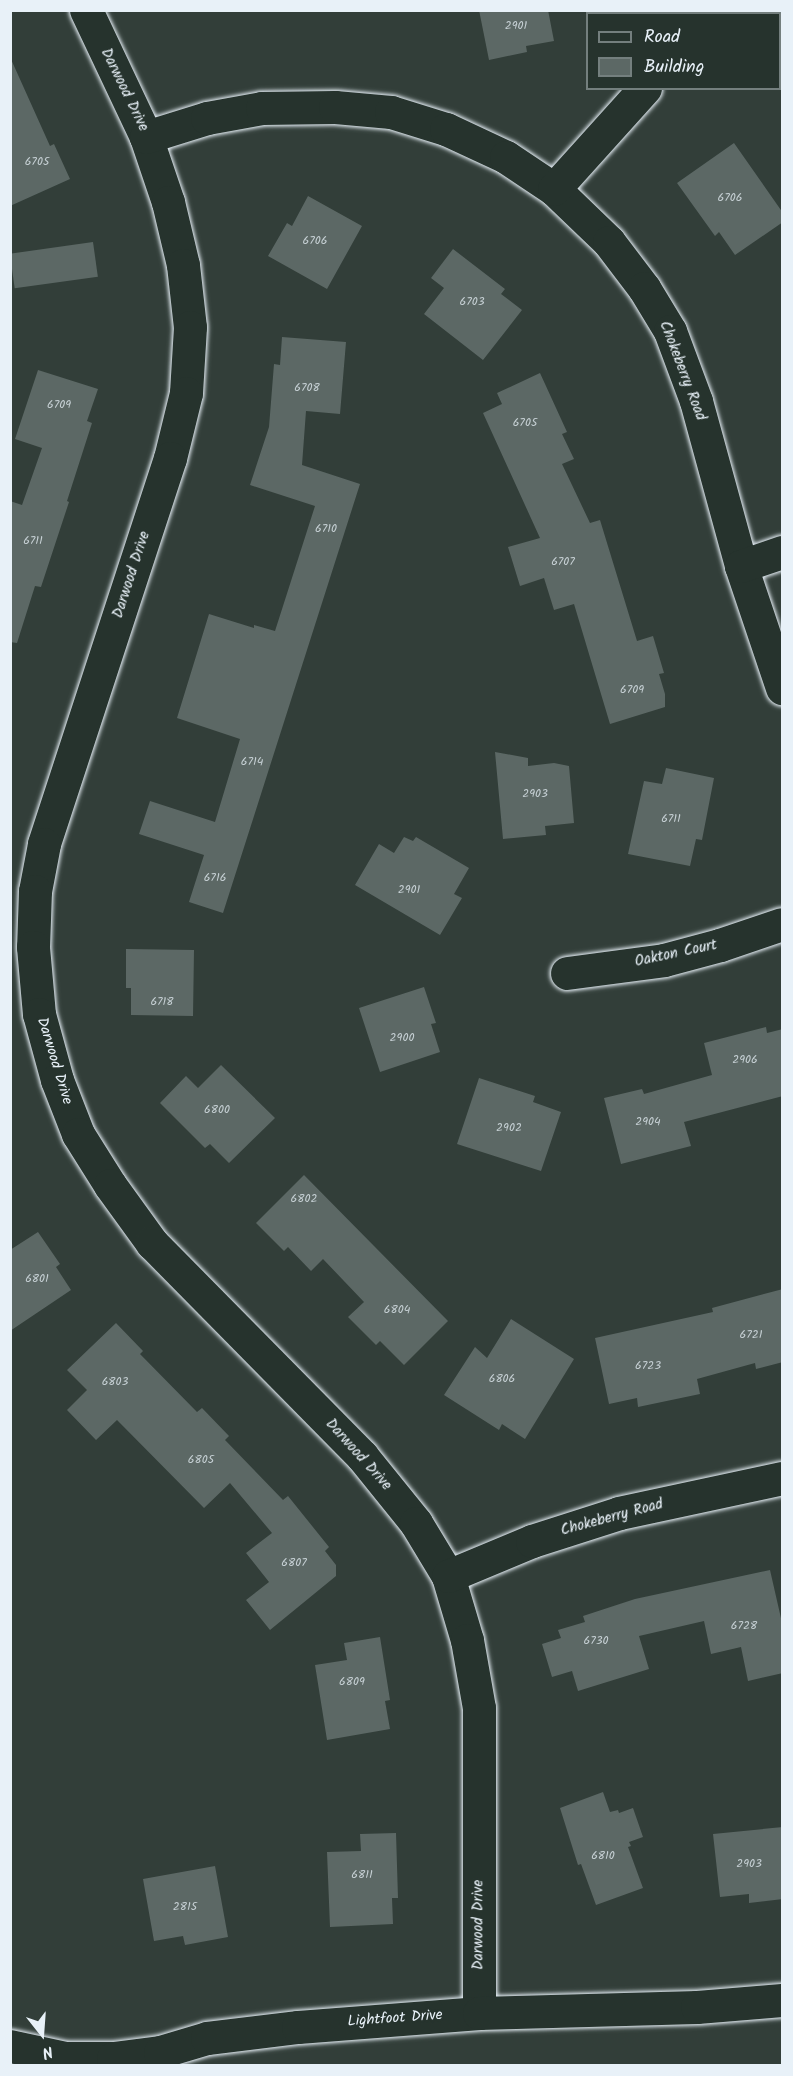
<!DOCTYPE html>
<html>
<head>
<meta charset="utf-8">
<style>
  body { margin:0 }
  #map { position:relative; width:793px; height:2076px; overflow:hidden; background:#323e39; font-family:Kalam,sans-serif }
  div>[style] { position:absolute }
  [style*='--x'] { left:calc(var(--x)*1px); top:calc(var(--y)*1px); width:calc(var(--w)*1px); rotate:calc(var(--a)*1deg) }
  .building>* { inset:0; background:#5c6865; transform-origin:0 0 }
  .roads { filter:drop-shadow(0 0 2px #e8f1f8) drop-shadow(0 0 2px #e8f1f8) }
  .street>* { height:33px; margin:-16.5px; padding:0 16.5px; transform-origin:16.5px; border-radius:16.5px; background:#26332d }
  span { translate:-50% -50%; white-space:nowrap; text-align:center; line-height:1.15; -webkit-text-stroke:4.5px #26332d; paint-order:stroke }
  .number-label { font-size:12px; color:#c5cfd3 }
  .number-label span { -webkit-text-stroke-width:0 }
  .street-label { font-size:15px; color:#e8f1f8 }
  .frame { position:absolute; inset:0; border:12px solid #e8f1f8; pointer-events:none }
  .legend { position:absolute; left:586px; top:12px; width:195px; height:78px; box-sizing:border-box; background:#26332d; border:2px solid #747f7e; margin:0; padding:8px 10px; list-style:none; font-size:18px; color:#e8f1f8 }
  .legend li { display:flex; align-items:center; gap:12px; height:30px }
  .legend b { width:30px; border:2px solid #747f7e }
  .north { position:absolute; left:12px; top:2004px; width:60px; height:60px; -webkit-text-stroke:4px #26332d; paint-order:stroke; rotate:163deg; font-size:16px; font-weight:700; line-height:24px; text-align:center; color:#e8f1f8 }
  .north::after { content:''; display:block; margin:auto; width:21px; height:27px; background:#e8f1f8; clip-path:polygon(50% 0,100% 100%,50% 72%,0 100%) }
</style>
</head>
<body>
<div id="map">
  <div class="building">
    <div style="clip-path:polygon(479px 10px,548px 10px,554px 41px,526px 46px,527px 52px,489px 60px)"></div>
    <div style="clip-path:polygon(10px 57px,50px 146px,54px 144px,70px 179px,10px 206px)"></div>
    <div style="clip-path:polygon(734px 143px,783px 213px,783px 222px,735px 255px,719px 232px,715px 236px,677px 183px)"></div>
    <div style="clip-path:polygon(308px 196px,362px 226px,327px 289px,268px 256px,287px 223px,292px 226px)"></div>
    <div style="left:93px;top:242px;width:35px;height:84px;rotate:82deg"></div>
    <div style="clip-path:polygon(453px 249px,505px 289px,501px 294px,522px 310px,483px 360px,424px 314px,444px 288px,431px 278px)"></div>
    <div style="clip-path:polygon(282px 337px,346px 342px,340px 414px,306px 411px,302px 465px,360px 484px,223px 913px,189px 902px,204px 855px,139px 834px,150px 801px,215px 822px,240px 739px,177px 718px,209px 614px,254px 628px,254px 625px,275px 631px,315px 506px,250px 485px,269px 427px,274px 364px,280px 365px)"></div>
    <div style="clip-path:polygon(38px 370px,98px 389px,87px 421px,92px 423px,67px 501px,69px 502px,41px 587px,35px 586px,17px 643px,10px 642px,10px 501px,22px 505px,42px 448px,15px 439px)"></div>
    <div style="clip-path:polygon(540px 373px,567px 432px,562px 434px,574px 459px,562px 464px,590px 523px,600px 520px,637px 641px,653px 636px,664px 673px,659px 674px,665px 694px,665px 707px,610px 724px,574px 604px,554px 610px,544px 578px,520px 586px,508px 547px,540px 538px,483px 413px,502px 404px,497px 393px)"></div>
    <div style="clip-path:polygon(495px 752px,528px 758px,528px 766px,554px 763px,569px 766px,574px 823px,545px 826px,546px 835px,503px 839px)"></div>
    <div style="clip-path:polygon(666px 768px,714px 778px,702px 840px,696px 839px,690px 866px,628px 854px,644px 781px,662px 784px)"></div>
    <div style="clip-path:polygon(404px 837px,413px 841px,416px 837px,469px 868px,454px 894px,462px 898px,440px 935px,355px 885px,379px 844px,394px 853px)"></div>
    <div style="clip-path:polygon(126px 949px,194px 950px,193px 1016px,131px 1015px,131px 988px,126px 988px)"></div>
    <div style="clip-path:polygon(424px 987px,436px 1023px,431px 1024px,440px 1052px,380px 1072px,359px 1008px)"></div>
    <div style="clip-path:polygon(766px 1027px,767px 1033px,783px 1029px,783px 1096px,684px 1122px,691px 1146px,621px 1164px,604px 1098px,642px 1089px,644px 1094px,712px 1075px,704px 1043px)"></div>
    <div style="clip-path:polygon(221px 1065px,275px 1118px,229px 1163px,210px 1144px,205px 1148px,160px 1103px,186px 1076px,198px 1088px)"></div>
    <div style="clip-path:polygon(479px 1078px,535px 1096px,533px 1102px,561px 1112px,541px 1171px,457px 1144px)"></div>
    <div style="clip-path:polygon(304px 1175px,448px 1321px,404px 1365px,380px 1341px,376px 1345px,348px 1317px,364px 1302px,323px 1259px,311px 1271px,288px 1247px,284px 1251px,256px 1223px)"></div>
    <div style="clip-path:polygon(38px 1232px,60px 1264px,56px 1267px,71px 1290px,10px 1331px,10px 1250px)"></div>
    <div style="clip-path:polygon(783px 1289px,783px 1362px,756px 1369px,755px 1363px,697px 1379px,700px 1394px,638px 1407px,637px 1398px,609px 1404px,595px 1338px,713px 1312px,712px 1308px)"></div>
    <div style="clip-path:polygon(511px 1319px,574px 1359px,525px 1439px,502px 1424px,499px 1430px,444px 1395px,475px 1347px,487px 1358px)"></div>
    <div style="clip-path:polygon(116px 1323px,143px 1351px,140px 1354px,197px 1412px,202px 1408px,229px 1436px,225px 1440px,283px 1500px,288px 1496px,329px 1547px,325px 1551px,336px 1565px,336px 1576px,270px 1630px,246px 1600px,269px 1582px,246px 1553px,272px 1533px,230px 1483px,204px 1508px,117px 1420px,96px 1440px,67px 1410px,87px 1390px,67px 1370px)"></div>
    <div style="clip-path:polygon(770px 1570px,783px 1627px,783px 1673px,748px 1681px,741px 1647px,711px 1654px,704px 1621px,639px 1636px,649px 1669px,578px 1691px,572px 1671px,552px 1677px,542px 1644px,561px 1638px,558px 1630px,585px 1622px,583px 1616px,635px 1599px)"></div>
    <div style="clip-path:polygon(380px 1637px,390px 1700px,385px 1701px,390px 1729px,327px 1740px,315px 1665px,347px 1660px,344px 1643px)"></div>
    <div style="clip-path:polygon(603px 1792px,610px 1812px,618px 1810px,619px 1813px,633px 1808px,643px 1837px,629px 1842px,631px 1846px,628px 1847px,643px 1888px,596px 1905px,581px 1864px,578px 1865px,560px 1808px)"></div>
    <div style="clip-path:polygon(783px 1827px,783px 1899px,749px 1903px,749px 1894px,720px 1897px,713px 1834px)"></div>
    <div style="clip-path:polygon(396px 1833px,398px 1898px,392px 1898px,393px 1924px,330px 1927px,327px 1852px,361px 1851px,360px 1834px)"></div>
    <div style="clip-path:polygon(215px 1866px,228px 1937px,185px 1945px,183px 1936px,154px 1941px,143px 1879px)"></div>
  </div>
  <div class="roads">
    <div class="street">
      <div style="--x:86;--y:10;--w:140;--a:64.7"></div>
      <div style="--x:146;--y:137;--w:69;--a:71.3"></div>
      <div style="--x:168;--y:202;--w:65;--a:76.6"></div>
      <div style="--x:183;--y:265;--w:62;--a:83.6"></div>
      <div style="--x:190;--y:327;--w:66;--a:93.5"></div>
      <div style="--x:186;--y:393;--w:67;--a:103.8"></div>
      <div style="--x:170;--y:458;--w:406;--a:108.1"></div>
      <div style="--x:44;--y:844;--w:48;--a:100.8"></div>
      <div style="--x:35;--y:891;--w:56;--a:92"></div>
      <div style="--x:33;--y:947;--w:67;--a:84.9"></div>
      <div style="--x:39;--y:1014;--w:68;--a:74.7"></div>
      <div style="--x:57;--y:1080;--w:58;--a:68.7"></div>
      <div style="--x:78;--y:1134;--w:60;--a:57.9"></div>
      <div style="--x:110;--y:1185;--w:72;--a:54.1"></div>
      <div style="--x:152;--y:1243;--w:299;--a:45.4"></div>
      <div style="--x:362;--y:1456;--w:86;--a:51.1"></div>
      <div style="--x:416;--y:1523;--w:62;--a:58.9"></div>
      <div style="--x:448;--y:1576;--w:67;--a:73.5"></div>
      <div style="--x:467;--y:1640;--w:69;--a:80"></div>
      <div style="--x:479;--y:1708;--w:305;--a:90"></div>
      <div style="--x:726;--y:14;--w:5;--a:-53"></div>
      <div style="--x:146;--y:137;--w:64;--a:-17.3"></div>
      <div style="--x:207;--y:118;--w:56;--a:-10.3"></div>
      <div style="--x:262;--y:108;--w:73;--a:-0.8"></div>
      <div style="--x:335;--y:107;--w:56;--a:5.1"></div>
      <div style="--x:391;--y:112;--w:58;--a:17.2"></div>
      <div style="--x:446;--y:129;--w:66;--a:25"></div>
      <div style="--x:506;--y:157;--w:58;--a:33.7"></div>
      <div style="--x:554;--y:189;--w:76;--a:43.9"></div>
      <div style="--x:609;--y:242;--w:58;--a:52.7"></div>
      <div style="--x:644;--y:288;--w:50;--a:58.8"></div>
      <div style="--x:670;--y:331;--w:75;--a:69.6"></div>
      <div style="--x:696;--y:401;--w:171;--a:74.7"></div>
      <div style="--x:741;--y:566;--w:129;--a:71.4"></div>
      <div style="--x:554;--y:189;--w:136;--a:-48"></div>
      <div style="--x:741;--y:566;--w:43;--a:-18.9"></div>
      <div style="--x:567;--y:973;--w:98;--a:-7.6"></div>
      <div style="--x:664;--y:960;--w:58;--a:-15"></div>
      <div style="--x:720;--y:945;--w:65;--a:-18.7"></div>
      <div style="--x:448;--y:1576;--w:91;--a:-22.6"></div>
      <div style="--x:532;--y:1541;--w:91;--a:-17.8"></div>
      <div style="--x:619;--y:1513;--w:167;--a:-12.1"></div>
      <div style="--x:10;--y:2046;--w:56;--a:12.3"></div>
      <div style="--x:65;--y:2058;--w:48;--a:0"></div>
      <div style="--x:113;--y:2058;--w:47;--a:-7.3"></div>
      <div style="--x:160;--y:2052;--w:49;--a:-16.6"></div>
      <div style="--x:207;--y:2038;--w:92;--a:-6.9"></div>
      <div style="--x:298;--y:2027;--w:182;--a:-4.4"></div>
      <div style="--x:479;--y:2013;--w:218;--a:-1.6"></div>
      <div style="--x:697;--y:2007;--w:85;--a:-4.7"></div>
    </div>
  </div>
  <div class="number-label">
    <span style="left:516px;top:26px">2901</span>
    <span style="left:37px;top:162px">6705</span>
    <span style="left:730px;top:198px">6706</span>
    <span style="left:315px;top:241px">6706</span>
    <span style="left:472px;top:302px">6703</span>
    <span style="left:307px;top:388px">6708</span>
    <span style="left:59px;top:405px">6709</span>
    <span style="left:525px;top:423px">6705</span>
    <span style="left:326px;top:529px">6710</span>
    <span style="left:33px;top:541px">6711</span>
    <span style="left:563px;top:562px">6707</span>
    <span style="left:632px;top:690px">6709</span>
    <span style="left:252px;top:762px">6714</span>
    <span style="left:535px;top:794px">2903</span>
    <span style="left:671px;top:819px">6711</span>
    <span style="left:215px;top:878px">6716</span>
    <span style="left:409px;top:890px">2901</span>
    <span style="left:162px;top:1002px">6718</span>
    <span style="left:402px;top:1038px">2900</span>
    <span style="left:745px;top:1060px">2906</span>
    <span style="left:217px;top:1110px">6800</span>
    <span style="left:648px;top:1122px">2904</span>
    <span style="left:509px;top:1128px">2902</span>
    <span style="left:304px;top:1199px">6802</span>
    <span style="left:37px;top:1279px">6801</span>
    <span style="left:397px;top:1310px">6804</span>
    <span style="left:751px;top:1335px">6721</span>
    <span style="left:648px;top:1366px">6723</span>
    <span style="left:502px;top:1379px">6806</span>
    <span style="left:115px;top:1382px">6803</span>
    <span style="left:201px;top:1460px">6805</span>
    <span style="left:294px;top:1563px">6807</span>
    <span style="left:744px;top:1626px">6728</span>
    <span style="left:596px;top:1641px">6730</span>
    <span style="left:352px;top:1682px">6809</span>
    <span style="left:603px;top:1856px">6810</span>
    <span style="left:749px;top:1864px">2903</span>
    <span style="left:362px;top:1875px">6811</span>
    <span style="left:185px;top:1907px">2815</span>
  </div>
  <div class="street-label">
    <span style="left:124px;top:90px;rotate:64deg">Darwood Drive</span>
    <span style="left:682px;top:371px;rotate:69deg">Chokeberry Road</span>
    <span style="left:132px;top:575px;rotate:-72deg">Darwood Drive</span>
    <span style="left:676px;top:954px;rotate:-12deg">Oakton Court</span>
    <span style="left:54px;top:1061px;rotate:73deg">Darwood Drive</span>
    <span style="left:358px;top:1455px;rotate:48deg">Darwood Drive</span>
    <span style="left:612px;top:1518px;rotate:-15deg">Chokeberry Road</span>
    <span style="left:479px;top:1925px;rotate:-90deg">Darwood Drive</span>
    <span style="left:395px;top:2019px;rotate:-4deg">Lightfoot Drive</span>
  </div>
  <div class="frame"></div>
  <ul class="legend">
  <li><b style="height:8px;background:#26332d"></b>Road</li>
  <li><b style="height:16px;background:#5c6865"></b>Building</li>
  </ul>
  <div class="north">N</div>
</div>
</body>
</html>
